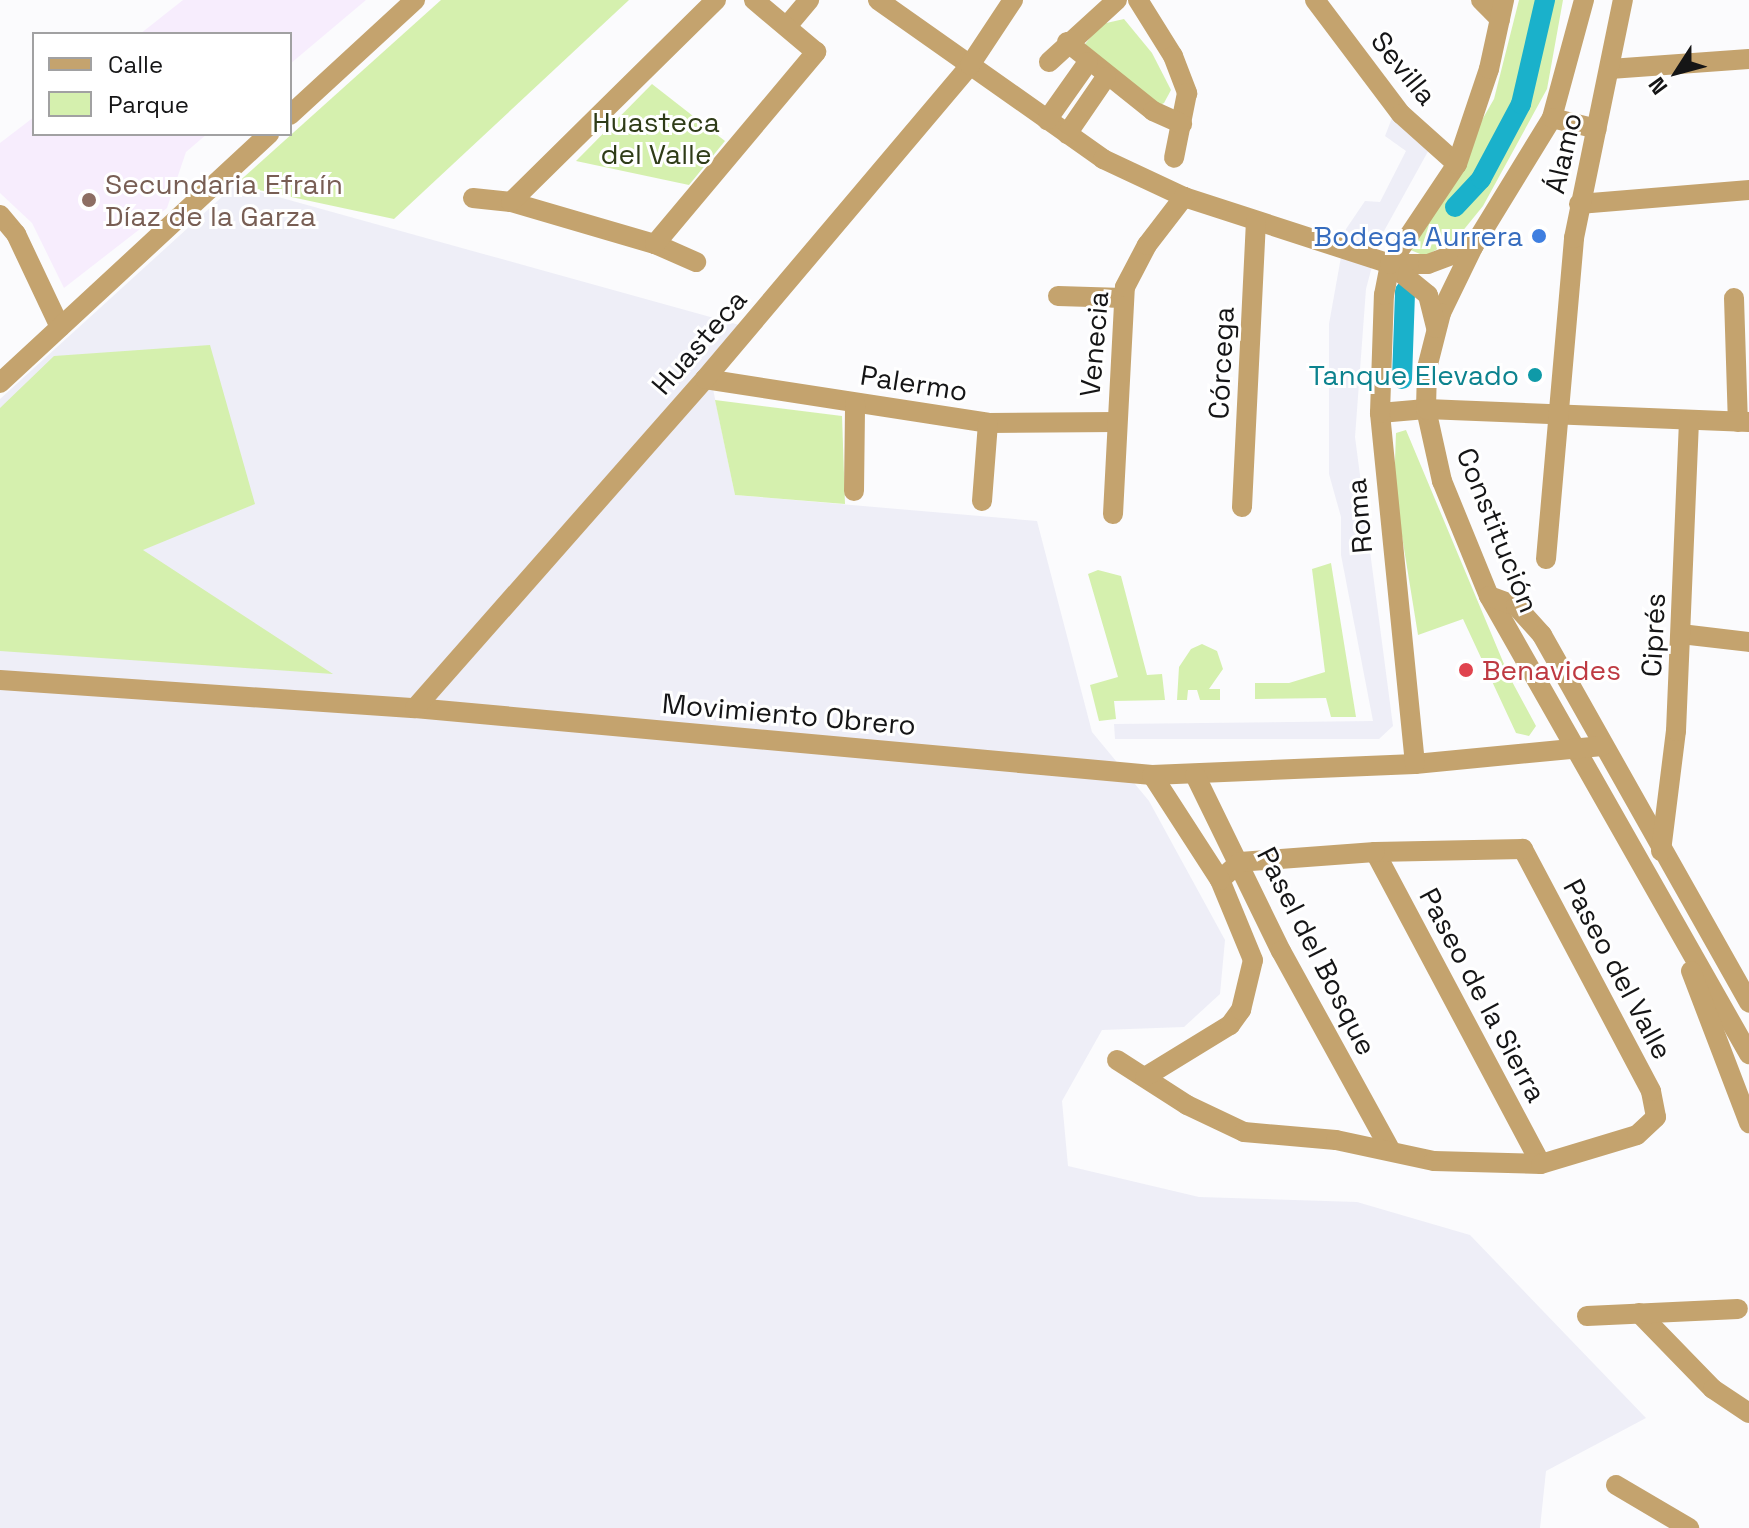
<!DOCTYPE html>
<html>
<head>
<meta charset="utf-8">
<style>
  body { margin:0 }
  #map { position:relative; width:1749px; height:1528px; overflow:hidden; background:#fbfbfd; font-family:"Space Grotesk",sans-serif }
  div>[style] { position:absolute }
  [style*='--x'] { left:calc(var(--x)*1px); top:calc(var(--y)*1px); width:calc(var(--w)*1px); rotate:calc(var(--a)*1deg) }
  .built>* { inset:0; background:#eeeef7 }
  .education>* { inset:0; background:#f7edfd }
  .green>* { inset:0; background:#d5f0ae }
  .canal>* { height:20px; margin:-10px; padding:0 10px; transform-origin:10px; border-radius:10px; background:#1ab1cb }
  .minor>* { height:20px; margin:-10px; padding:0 10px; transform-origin:10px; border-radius:10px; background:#c4a36e }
  .dots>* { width:22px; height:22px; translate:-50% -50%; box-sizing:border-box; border:4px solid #fff; border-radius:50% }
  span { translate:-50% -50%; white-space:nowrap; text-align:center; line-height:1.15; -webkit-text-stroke:6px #fff; paint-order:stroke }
  .street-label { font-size:28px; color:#151516 }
  .park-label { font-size:28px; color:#2f3c18 }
  .education-label { font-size:28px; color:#785e54 }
  .left { translate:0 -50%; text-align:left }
  .shop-label { font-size:28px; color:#366cbe }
  .right { translate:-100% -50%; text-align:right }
  .culture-label { font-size:28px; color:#0d838f }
  .health-label { font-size:28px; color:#be3a42 }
  .legend { position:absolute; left:32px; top:32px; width:260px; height:104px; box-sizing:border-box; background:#fff; border:2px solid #a1a1a2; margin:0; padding:10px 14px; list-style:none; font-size:24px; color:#151516 }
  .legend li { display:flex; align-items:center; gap:16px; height:40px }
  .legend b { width:40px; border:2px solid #a1a1a2 }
  .north { position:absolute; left:1637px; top:32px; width:80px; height:80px; -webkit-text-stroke:6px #fff; paint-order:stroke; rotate:234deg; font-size:22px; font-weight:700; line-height:32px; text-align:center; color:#151516 }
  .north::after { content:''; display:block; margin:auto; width:28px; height:36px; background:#151516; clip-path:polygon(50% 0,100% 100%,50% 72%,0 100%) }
</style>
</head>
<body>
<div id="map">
  <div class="built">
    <div style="clip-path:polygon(1392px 118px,1431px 146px,1379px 240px,1366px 289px,1355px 437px,1393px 726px,1379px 739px,1115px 739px,1114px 724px,1373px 721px,1341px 555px,1341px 517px,1329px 474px,1329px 324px,1346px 229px,1365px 201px,1380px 202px,1406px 151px,1385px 136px)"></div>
    <div style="clip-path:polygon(235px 185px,750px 328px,713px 389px,735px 495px,1037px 521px,1092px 732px,1149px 801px,1225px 940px,1220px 994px,1184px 1027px,1102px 1030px,1062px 1101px,1068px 1166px,1199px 1197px,1357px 1202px,1470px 1235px,1646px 1418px,1546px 1471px,1540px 1528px,0 1528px,0 399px)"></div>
  </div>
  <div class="education">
    <div style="clip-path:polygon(183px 0,366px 0,290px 64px,290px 34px,140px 34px)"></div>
    <div style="clip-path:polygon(34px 117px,34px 134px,207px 134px,186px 152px,167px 208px,64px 288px,32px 223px,0 193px,0 143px)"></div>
  </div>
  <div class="green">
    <div style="clip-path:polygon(441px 0,629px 0,394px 219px,235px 185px)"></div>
    <div style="clip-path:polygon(1519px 0,1563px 0,1547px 89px,1483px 206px,1457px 238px,1425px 256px,1408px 249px,1494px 99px)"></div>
    <div style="clip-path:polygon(1124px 19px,1152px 53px,1171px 90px,1164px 103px,1158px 106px,1085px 44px,1102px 24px)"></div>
    <div style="clip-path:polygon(652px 84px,725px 141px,689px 185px,576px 161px)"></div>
    <div style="clip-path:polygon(210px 345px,255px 504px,143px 550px,333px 674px,0 651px,0 408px,54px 356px)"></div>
    <div style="clip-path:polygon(715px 400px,842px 416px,845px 504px,735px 495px)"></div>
    <div style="clip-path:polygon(1406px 430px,1509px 676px,1536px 726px,1529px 736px,1516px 733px,1463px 619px,1418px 635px,1394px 487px,1396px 433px)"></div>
    <div style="clip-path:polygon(1331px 563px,1356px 717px,1331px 717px,1326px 698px,1255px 699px,1255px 683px,1289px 683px,1325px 672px,1312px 569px)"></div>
    <div style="clip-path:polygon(1098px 570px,1121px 576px,1147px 675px,1162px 674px,1165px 700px,1114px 701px,1116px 719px,1099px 721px,1090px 685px,1118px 677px,1088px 574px)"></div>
    <div style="clip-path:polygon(1202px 644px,1217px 651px,1223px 669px,1209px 689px,1220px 689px,1220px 700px,1200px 700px,1197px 690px,1188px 690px,1187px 700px,1177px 700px,1179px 667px,1191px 649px)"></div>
  </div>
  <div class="canal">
    <div style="--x:1455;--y:207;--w:38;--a:-47"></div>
    <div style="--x:1481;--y:179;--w:85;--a:-61.9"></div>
    <div style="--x:1521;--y:104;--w:107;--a:-77"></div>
    <div style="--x:1402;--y:379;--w:88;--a:-88"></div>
  </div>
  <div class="minor">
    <div style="--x:878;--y:0;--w:276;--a:35.2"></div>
    <div style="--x:1103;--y:159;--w:89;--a:25.1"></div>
    <div style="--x:1184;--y:197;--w:217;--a:18"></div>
    <div style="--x:1390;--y:264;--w:38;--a:0"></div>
    <div style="--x:1428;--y:264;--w:48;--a:-20.7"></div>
    <div style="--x:1138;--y:0;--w:66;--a:58"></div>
    <div style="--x:1173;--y:56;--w:40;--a:69"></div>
    <div style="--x:1187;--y:93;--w:66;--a:101.3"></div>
    <div style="--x:1315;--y:0;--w:143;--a:53"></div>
    <div style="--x:1401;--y:114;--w:75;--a:41.8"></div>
    <div style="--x:1481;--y:0;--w:27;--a:45"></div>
    <div style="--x:1584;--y:0;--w:122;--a:105.2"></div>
    <div style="--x:1552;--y:118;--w:151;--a:121.5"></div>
    <div style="--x:1473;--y:247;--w:73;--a:115.9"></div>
    <div style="--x:1441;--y:313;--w:57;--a:104.3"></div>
    <div style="--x:1427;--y:368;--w:41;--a:91.4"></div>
    <div style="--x:1426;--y:409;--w:74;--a:77.5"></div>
    <div style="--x:1442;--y:481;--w:124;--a:67.8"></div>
    <div style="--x:1489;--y:596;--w:527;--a:60.42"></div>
    <div style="--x:788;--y:25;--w:33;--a:-50"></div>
    <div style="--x:1067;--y:42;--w:110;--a:38.7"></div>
    <div style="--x:1153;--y:111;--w:32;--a:24"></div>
    <div style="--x:1049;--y:62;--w:92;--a:-42.4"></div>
    <div style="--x:1610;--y:69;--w:139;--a:-4.1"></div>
    <div style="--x:290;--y:115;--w:170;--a:-42.6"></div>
    <div style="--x:1552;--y:118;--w:46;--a:13.7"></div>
    <div style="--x:1047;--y:120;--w:71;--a:-54.7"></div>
    <div style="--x:1067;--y:134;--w:69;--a:-55.6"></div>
    <div style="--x:473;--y:198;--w:38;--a:6"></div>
    <div style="--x:511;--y:202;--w:150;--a:16.3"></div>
    <div style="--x:655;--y:244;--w:45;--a:23.7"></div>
    <div style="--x:511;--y:202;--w:288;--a:-44.6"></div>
    <div style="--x:1579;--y:204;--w:171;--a:-4.7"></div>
    <div style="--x:0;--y:215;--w:25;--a:50"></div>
    <div style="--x:16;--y:234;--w:103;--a:64.7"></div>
    <div style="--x:655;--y:244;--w:251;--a:-50"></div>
    <div style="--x:816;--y:52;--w:81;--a:-140"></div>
    <div style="--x:1390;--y:264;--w:49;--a:39.2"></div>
    <div style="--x:1428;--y:295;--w:34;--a:76"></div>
    <div style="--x:1058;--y:296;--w:65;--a:1.8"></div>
    <div style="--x:1734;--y:298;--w:124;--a:88.2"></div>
    <div style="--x:705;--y:379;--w:286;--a:8.8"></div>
    <div style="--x:988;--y:423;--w:128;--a:-0.4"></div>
    <div style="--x:0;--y:383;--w:367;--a:-42.8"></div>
    <div style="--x:1380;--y:413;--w:46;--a:-5"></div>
    <div style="--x:1426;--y:409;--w:323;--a:2.3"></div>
    <div style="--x:854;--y:491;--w:88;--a:-89.3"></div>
    <div style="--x:982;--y:501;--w:78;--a:-85.6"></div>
    <div style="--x:1242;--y:507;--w:285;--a:-87.2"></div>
    <div style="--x:1113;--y:514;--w:227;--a:-87"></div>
    <div style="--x:1125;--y:287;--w:47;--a:-62.4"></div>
    <div style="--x:1147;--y:245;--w:61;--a:-52.4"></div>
    <div style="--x:1546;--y:559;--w:322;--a:-85"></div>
    <div style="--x:1574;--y:238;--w:243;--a:-78.4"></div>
    <div style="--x:1489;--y:596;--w:29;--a:20"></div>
    <div style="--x:1516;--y:606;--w:39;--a:48"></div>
    <div style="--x:1542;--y:635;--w:422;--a:60.6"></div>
    <div style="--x:1681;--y:634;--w:68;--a:6.7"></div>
    <div style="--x:0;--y:680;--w:416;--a:3.9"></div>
    <div style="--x:415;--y:708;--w:740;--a:5.19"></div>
    <div style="--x:1152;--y:775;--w:263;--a:-2.4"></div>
    <div style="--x:1415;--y:764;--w:188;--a:-5.5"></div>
    <div style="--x:415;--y:708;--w:439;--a:-48.6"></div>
    <div style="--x:705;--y:379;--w:411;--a:-49.8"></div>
    <div style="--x:970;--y:65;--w:78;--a:-56.5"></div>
    <div style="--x:1415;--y:764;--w:353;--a:-95.7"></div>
    <div style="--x:1380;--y:413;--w:118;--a:-88.1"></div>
    <div style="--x:1384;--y:295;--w:32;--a:-79"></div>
    <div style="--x:1390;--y:264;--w:120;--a:-56.2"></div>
    <div style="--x:1457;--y:164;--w:100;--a:-71.4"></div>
    <div style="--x:1489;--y:69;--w:71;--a:-77.7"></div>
    <div style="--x:1195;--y:775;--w:196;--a:64"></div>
    <div style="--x:1281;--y:951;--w:228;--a:61.2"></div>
    <div style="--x:1661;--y:851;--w:121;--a:-82.9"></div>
    <div style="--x:1676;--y:731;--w:311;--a:-87.6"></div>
    <div style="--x:1375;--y:852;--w:353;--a:62"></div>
    <div style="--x:1691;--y:971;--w:163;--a:69.1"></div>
    <div style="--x:1117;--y:1060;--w:83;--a:32.7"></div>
    <div style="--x:1187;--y:1105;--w:63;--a:25.3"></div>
    <div style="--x:1244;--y:1132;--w:92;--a:5"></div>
    <div style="--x:1336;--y:1140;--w:100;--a:12.1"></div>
    <div style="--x:1434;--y:1161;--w:107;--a:1.6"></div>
    <div style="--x:1541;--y:1164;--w:100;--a:-16.8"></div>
    <div style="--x:1637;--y:1135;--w:26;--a:-43"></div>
    <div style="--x:1656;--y:1117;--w:26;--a:-101"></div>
    <div style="--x:1651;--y:1091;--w:274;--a:-117.9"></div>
    <div style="--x:1523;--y:849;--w:148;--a:178.8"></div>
    <div style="--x:1375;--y:852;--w:135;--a:175.8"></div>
    <div style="--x:1240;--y:862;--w:27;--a:138"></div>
    <div style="--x:1145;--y:1077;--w:100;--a:-31.5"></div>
    <div style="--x:1230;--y:1025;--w:19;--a:-54"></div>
    <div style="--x:1241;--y:1010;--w:51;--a:-76.5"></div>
    <div style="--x:1253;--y:960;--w:87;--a:-112.4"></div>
    <div style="--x:1220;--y:880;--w:125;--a:-122.9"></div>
    <div style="--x:1639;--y:1313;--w:106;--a:45.8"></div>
    <div style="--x:1713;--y:1389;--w:43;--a:33.7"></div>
    <div style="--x:1587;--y:1316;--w:151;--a:-2.7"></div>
    <div style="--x:1616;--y:1485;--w:85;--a:30.5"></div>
  </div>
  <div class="dots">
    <div style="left:89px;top:200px;background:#8d6e63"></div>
    <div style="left:1539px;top:236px;background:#3f7fe0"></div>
    <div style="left:1535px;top:375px;background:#0f9aa8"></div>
    <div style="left:1466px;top:670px;background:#e0444e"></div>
  </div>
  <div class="street-label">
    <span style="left:1404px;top:68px;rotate:51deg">Sevilla</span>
    <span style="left:1563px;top:153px;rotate:-77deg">Álamo</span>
    <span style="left:699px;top:342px;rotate:-49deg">Huasteca</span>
    <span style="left:1094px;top:344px;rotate:-85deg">Venecia</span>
    <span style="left:1221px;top:363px;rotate:-87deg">Córcega</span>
    <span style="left:914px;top:383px;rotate:9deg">Palermo</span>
    <span style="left:1359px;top:516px;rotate:-95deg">Roma</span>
    <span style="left:1498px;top:530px;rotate:68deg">Constitución</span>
    <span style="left:1653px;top:635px;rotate:-87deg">Ciprés</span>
    <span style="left:789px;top:714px;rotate:5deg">Movimiento Obrero</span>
    <span style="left:1317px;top:951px;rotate:63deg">Pasel del Bosque</span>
    <span style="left:1618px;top:969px;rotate:62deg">Paseo del Valle</span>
    <span style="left:1483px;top:995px;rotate:62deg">Paseo de la Sierra</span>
  </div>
  <div class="park-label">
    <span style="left:656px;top:138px">Huasteca<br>del Valle</span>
  </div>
  <div class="education-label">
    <span class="left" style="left:105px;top:200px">Secundaria Efraín<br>Díaz de la Garza</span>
  </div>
  <div class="shop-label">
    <span class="right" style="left:1523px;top:236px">Bodega Aurrera</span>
  </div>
  <div class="culture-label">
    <span class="right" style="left:1519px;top:375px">Tanque Elevado</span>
  </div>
  <div class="health-label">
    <span class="left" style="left:1482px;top:670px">Benavides</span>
  </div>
  <ul class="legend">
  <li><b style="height:10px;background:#c4a36e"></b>Calle</li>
  <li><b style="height:22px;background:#d5f0ae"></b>Parque</li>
  </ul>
  <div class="north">N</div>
</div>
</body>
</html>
